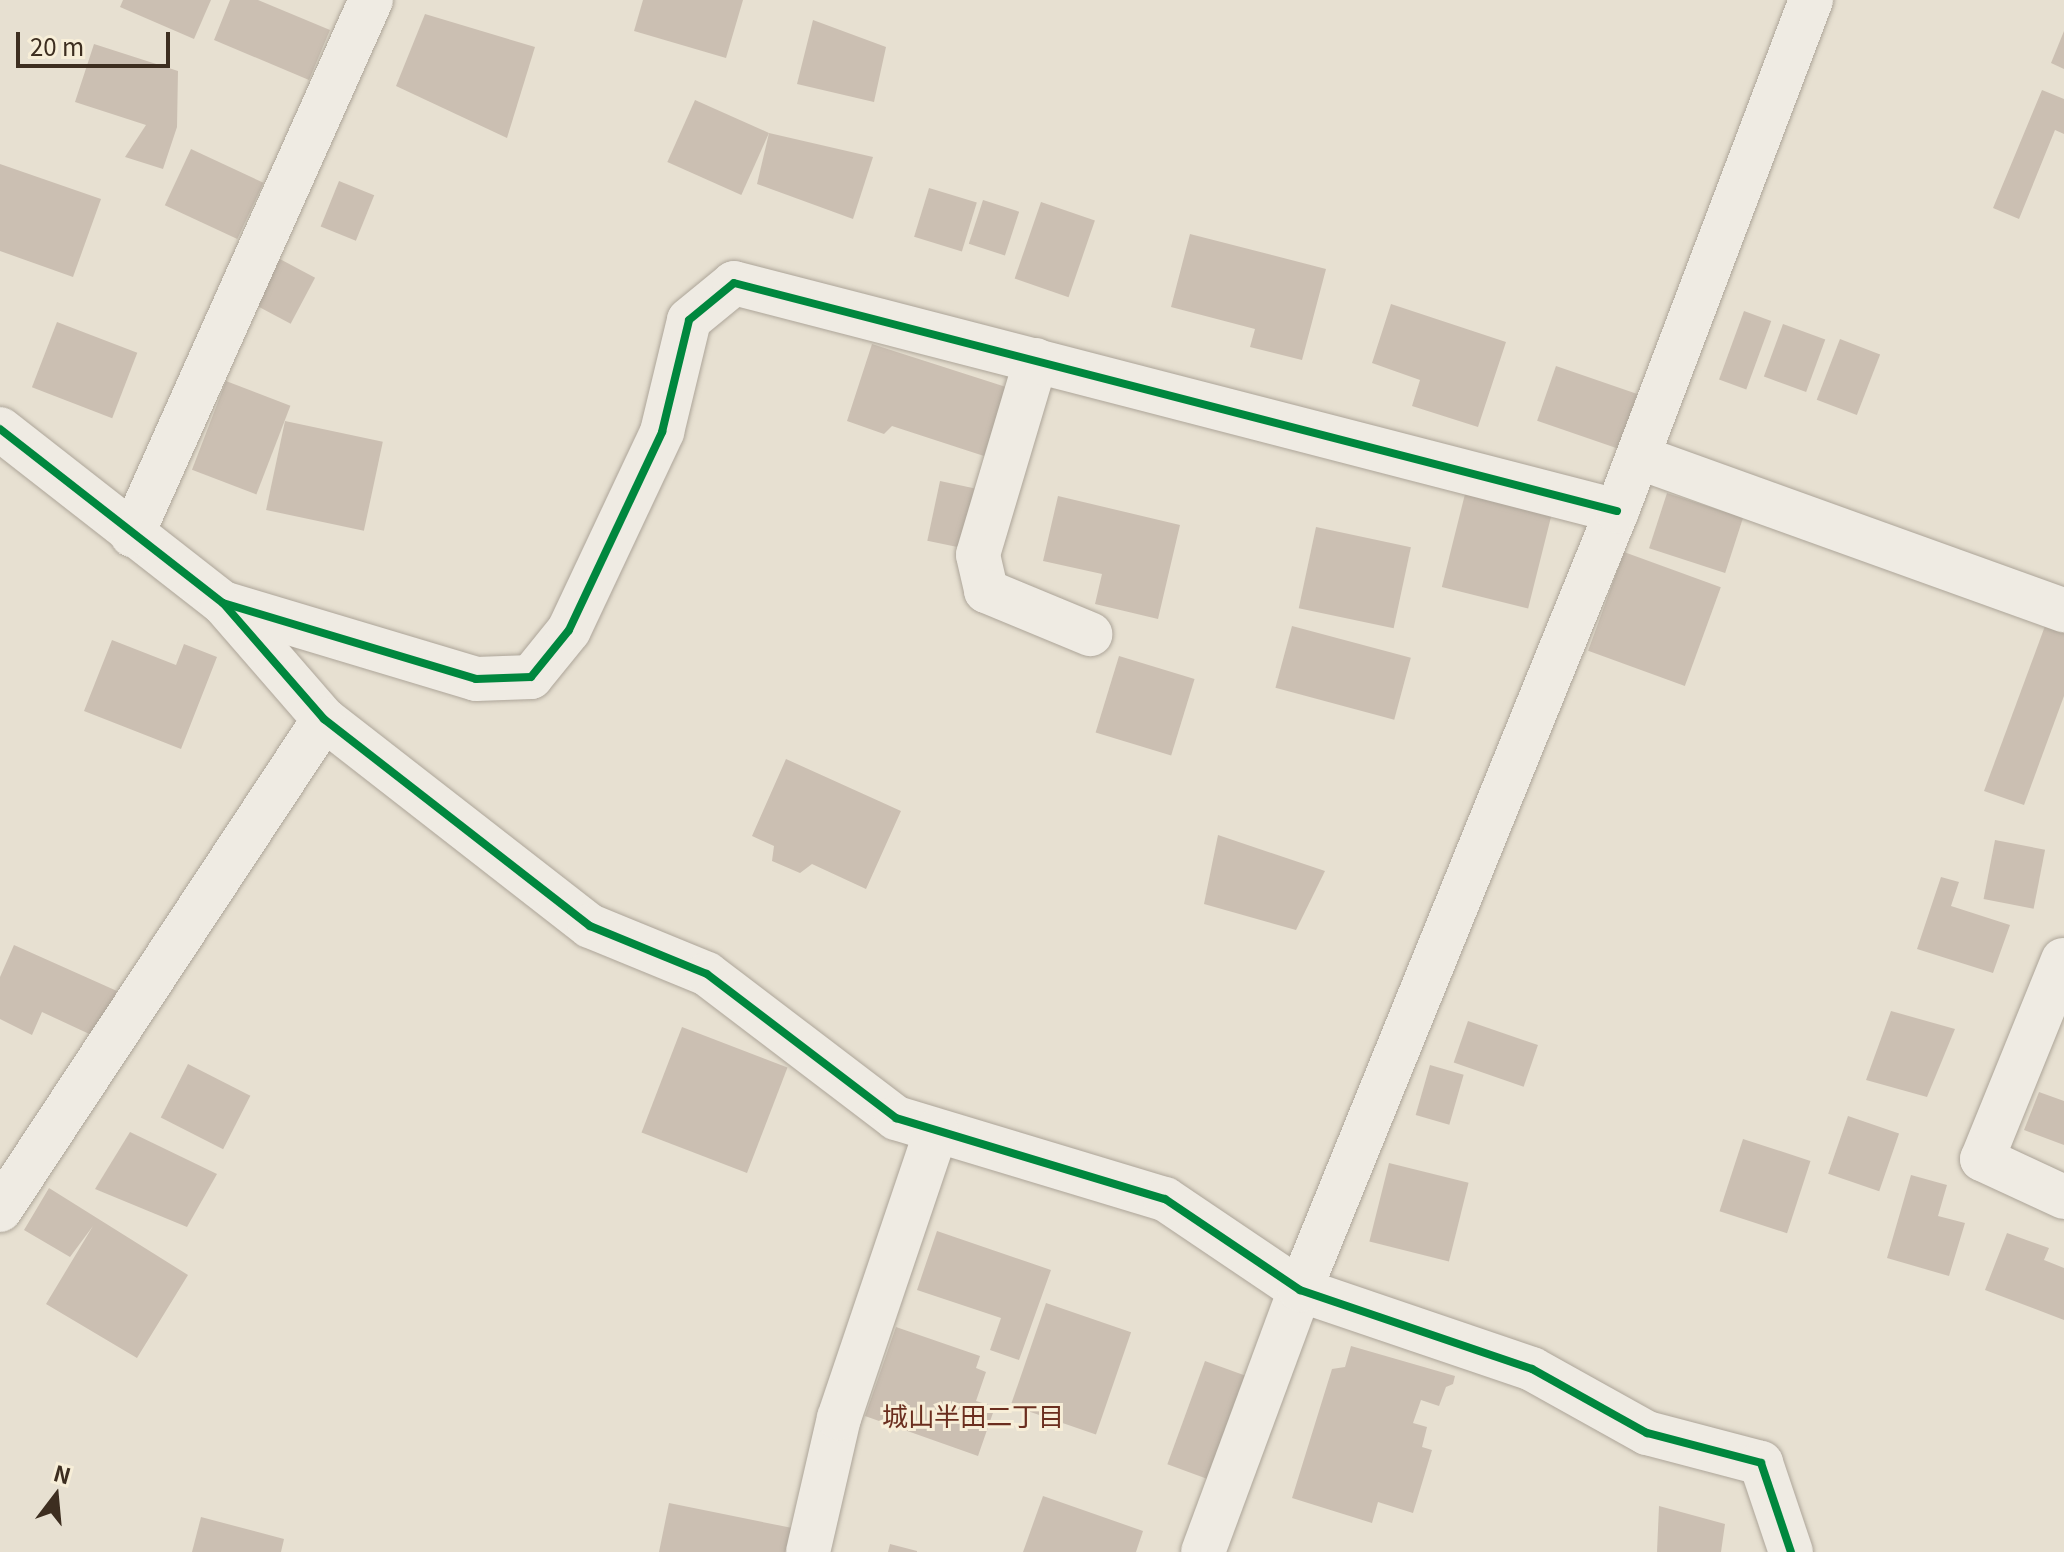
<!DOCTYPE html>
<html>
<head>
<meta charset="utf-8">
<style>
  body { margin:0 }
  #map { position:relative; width:2064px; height:1552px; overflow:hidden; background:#e7e0d1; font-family:Georgia,"Noto Sans JP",serif }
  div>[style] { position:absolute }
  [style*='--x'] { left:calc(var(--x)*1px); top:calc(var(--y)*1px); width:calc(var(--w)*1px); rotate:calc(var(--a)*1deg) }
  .building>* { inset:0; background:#cbbfb2; transform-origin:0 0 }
  .roads { filter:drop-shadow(0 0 2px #ada599) drop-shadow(0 0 2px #ada599) }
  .minor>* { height:44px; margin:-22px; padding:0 22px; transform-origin:22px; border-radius:22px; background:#efebe3 }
  .cycleway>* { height:8px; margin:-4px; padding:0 4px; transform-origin:4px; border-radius:4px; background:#00873e }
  span { translate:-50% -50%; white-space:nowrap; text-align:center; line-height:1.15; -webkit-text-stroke:6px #f7eed8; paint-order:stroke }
  .neighbourhood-label { font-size:26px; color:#6b2e1e }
  .north { position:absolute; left:16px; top:1456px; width:80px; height:80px; -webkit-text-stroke:6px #f7eed8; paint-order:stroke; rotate:16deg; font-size:22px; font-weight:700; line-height:32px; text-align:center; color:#3d2e20 }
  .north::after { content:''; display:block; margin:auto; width:28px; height:36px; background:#3d2e20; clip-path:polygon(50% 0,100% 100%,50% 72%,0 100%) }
  .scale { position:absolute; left:16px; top:32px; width:154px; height:36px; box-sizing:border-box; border:4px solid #3d2e20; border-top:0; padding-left:10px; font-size:24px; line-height:28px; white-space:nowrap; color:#3d2e20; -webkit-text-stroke:6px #f7eed8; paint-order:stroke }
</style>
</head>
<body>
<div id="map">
  <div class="building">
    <div style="clip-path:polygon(123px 0,211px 0,194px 39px,120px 7px)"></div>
    <div style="clip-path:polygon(230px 0,258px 0,330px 30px,309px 80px,214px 40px)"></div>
    <div style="clip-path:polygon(643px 0,743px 0,726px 58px,634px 31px)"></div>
    <div style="clip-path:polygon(425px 14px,535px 47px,507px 138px,396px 86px)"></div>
    <div style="clip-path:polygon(813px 20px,886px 47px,874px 102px,797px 84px)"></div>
    <div style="clip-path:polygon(2064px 31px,2064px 69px,2051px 63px)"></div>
    <div style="clip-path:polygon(94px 44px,178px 71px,177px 127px,163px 169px,125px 157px,146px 125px,75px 102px)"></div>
    <div style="clip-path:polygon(2042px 90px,2064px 99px,2064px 134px,2055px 130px,2019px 219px,1993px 208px)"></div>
    <div style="left:695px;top:100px;width:81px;height:68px;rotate:24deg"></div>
    <div style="clip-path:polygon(769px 133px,873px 157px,853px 219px,757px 184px)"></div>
    <div style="left:191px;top:149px;width:80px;height:62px;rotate:25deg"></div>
    <div style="clip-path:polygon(0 164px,101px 199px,73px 277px,0 251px)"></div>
    <div style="left:339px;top:181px;width:38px;height:49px;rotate:22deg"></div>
    <div style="left:929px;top:188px;width:50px;height:51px;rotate:17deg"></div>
    <div style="left:983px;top:200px;width:38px;height:46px;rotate:18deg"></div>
    <div style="left:1041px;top:202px;width:57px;height:81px;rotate:19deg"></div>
    <div style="clip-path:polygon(1190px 234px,1326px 269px,1302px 360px,1250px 347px,1255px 329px,1171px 307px)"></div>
    <div style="left:278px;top:258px;width:42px;height:52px;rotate:28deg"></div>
    <div style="clip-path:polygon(1391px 304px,1506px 342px,1478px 427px,1412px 406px,1420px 380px,1372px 363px)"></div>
    <div style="left:1744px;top:311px;width:29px;height:73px;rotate:20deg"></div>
    <div style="left:57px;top:322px;width:86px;height:70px;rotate:21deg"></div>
    <div style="left:1783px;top:324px;width:45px;height:56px;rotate:20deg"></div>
    <div style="left:1840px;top:339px;width:43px;height:65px;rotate:21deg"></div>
    <div style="clip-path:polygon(872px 344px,1006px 387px,984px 456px,892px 426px,884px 434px,847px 421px)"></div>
    <div style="left:1556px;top:366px;width:86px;height:58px;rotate:19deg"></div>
    <div style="left:226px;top:381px;width:69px;height:95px;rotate:21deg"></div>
    <div style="left:285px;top:421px;width:100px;height:91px;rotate:12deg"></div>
    <div style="left:940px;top:481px;width:43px;height:61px;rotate:12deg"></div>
    <div style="left:1466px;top:490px;width:89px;height:100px;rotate:14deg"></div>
    <div style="left:1667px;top:493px;width:80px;height:58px;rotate:18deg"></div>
    <div style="clip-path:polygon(1058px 496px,1180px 525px,1158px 619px,1095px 604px,1102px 574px,1043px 561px)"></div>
    <div style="left:1316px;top:527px;width:97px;height:83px;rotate:12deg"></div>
    <div style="left:1624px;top:552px;width:103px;height:105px;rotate:20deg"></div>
    <div style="left:1292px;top:626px;width:123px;height:64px;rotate:15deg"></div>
    <div style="clip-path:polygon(2045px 626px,2064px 633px,2064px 696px,2024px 805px,1984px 791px)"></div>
    <div style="clip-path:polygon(112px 640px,176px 665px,184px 644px,217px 657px,181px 749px,84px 711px)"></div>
    <div style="left:1119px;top:656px;width:79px;height:80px;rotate:17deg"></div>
    <div style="clip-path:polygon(786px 759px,901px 811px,866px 889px,812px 864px,800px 873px,772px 861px,774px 846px,752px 836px)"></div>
    <div style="clip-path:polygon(1218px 835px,1325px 871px,1296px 930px,1204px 904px)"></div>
    <div style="left:1995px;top:840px;width:51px;height:60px;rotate:11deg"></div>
    <div style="clip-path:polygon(1941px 877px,1959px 882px,1951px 906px,2010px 925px,1993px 973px,1917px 949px)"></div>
    <div style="clip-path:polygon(14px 945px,117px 991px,98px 1038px,42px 1012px,32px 1035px,0 1019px,0 977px)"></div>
    <div style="clip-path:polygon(1891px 1011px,1955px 1029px,1927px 1097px,1866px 1080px)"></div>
    <div style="left:1468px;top:1021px;width:74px;height:44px;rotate:19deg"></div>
    <div style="left:682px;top:1027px;width:113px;height:113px;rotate:21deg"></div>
    <div style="left:188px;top:1064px;width:70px;height:60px;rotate:27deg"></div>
    <div style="left:1430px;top:1065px;width:35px;height:52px;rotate:16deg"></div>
    <div style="clip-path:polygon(2039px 1092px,2064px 1101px,2064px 1145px,2024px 1130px)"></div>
    <div style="left:1848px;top:1116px;width:54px;height:61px;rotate:19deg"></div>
    <div style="clip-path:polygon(130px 1132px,217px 1174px,187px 1227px,95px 1189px)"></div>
    <div style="left:1743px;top:1139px;width:71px;height:76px;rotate:18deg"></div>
    <div style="left:1389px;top:1163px;width:82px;height:81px;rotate:14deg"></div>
    <div style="clip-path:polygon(1911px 1175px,1947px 1185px,1938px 1216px,1965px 1223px,1949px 1276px,1887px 1258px)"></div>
    <div style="clip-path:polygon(49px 1188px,188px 1275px,137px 1358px,46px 1304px,93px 1226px,70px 1257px,24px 1230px)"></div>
    <div style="clip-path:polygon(937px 1231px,1051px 1270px,1019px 1360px,990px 1350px,1001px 1318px,917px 1290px)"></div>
    <div style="clip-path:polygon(2007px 1233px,2049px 1248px,2044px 1260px,2064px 1268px,2064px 1320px,1985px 1290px)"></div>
    <div style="left:1046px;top:1303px;width:90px;height:108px;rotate:19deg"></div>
    <div style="clip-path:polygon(896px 1327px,980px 1356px,976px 1368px,986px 1372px,976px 1401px,995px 1407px,978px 1456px,865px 1416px)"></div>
    <div style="clip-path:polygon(1351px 1346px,1455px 1376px,1453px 1384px,1446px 1387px,1439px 1406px,1421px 1400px,1413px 1423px,1427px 1427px,1422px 1447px,1432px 1450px,1413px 1513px,1378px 1502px,1372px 1523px,1292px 1498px,1332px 1369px,1345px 1367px)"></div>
    <div style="left:1205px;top:1361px;width:55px;height:110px;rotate:20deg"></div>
    <div style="clip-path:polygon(1043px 1496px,1143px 1531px,1136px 1552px,1023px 1552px)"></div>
    <div style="clip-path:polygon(669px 1503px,802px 1530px,798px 1552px,659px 1552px)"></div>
    <div style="clip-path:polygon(1659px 1506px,1725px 1524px,1721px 1552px,1657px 1552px)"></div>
    <div style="clip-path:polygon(201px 1517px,284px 1539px,281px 1552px,192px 1552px)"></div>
    <div style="clip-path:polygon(890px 1544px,917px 1551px,917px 1552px,888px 1552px)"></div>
  </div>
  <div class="roads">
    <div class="minor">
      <div style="--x:1036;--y:360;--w:203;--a:106.6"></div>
      <div style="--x:978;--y:555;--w:37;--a:77"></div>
      <div style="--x:986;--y:591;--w:113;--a:22.5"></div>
      <div style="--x:0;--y:429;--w:283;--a:38"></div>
      <div style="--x:223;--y:603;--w:154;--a:49"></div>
      <div style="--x:324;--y:719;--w:337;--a:37.9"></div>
      <div style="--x:590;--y:926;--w:126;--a:22.3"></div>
      <div style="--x:707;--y:974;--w:238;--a:37.3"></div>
      <div style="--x:896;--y:1118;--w:281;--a:16.8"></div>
      <div style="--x:1165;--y:1199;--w:163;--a:34"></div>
      <div style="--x:1300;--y:1290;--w:245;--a:18.8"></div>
      <div style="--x:1532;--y:1369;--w:132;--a:29.1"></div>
      <div style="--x:1647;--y:1433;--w:118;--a:14.7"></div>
      <div style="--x:1761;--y:1463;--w:94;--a:71.4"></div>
      <div style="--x:1638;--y:457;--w:453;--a:19.8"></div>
      <div style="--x:132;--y:535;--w:586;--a:-65.93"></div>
      <div style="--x:223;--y:603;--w:264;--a:16.7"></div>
      <div style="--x:476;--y:679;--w:55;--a:-2.1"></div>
      <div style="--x:531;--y:677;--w:60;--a:-51"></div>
      <div style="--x:569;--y:630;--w:219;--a:-64.8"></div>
      <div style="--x:662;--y:432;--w:115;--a:-76.4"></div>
      <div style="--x:689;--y:320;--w:58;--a:-39.4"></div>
      <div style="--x:734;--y:283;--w:912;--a:14.48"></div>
      <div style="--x:2063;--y:960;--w:215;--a:112.1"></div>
      <div style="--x:1982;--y:1159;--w:90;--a:24.9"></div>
      <div style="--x:0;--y:1210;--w:588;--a:-56.58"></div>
      <div style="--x:808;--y:1552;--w:138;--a:-77"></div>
      <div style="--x:839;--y:1418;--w:303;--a:-71.3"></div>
      <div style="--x:1203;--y:1552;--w:279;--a:-69.7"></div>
      <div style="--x:1300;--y:1290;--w:841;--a:-67.86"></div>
      <div style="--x:1617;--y:511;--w:547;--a:-69.21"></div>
    </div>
  </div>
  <div class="cycleway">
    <div style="--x:0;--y:429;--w:283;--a:38"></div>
    <div style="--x:223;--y:603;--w:154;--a:49"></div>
    <div style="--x:324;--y:719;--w:337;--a:37.9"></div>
    <div style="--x:590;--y:926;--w:126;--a:22.3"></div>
    <div style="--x:707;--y:974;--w:238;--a:37.3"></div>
    <div style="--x:896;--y:1118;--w:281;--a:16.8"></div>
    <div style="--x:1165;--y:1199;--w:163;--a:34"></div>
    <div style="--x:1300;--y:1290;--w:245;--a:18.8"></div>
    <div style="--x:1532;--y:1369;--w:132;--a:29.1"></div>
    <div style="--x:1647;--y:1433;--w:118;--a:14.7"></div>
    <div style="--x:1761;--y:1463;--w:94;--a:71.4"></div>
    <div style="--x:223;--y:603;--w:264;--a:16.7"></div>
    <div style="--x:476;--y:679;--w:55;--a:-2.1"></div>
    <div style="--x:531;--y:677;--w:60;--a:-51"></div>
    <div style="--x:569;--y:630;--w:219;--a:-64.8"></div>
    <div style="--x:662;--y:432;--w:115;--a:-76.4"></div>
    <div style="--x:689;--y:320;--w:58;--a:-39.4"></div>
    <div style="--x:734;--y:283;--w:912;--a:14.48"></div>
  </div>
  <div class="neighbourhood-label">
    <span style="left:973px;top:1415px">城山半田二丁目</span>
  </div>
  <div class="north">N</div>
  <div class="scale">20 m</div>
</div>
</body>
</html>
